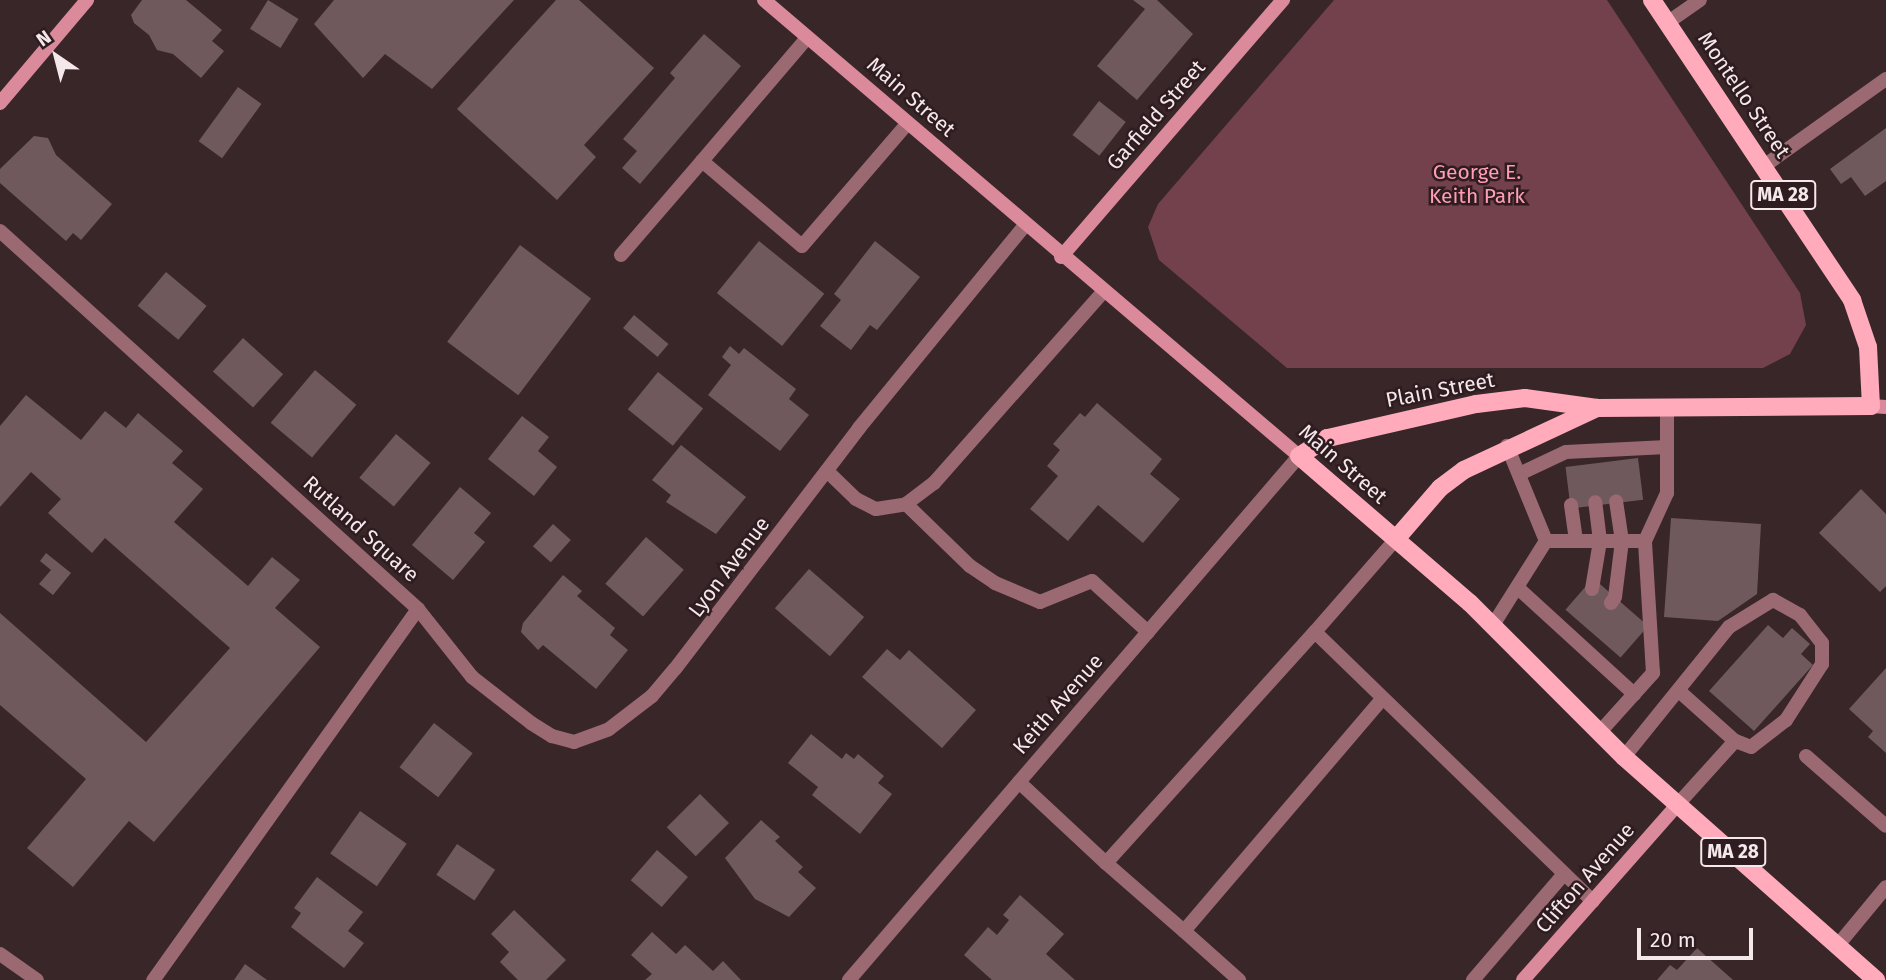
<!DOCTYPE html>
<html>
<head>
<meta charset="utf-8">
<style>
  body { margin:0 }
  #map { position:relative; width:1886px; height:980px; overflow:hidden; background:#392629; font-family:"Fira Sans",sans-serif }
  div>[style] { position:absolute }
  [style*='--x'] { left:calc(var(--x)*1px); top:calc(var(--y)*1px); width:calc(var(--w)*1px); rotate:calc(var(--a)*1deg) }
  .green>* { inset:0; background:#73414c }
  .building>* { inset:0; background:#6f595d; transform-origin:0 0 }
  .service>* { height:14px; margin:-7px; padding:0 7px; transform-origin:7px; border-radius:7px; background:#9b6972 }
  .minor>* { height:14px; margin:-7px; padding:0 7px; transform-origin:7px; border-radius:7px; background:#9b6972 }
  .secondary>* { height:14px; margin:-7px; padding:0 7px; transform-origin:7px; border-radius:7px; background:#da8a9a }
  .primary>* { height:18px; margin:-9px; padding:0 9px; transform-origin:9px; border-radius:9px; background:#ffabbc }
  span { translate:-50% -50%; white-space:nowrap; text-align:center; line-height:1.15; -webkit-text-stroke:5px #2e1c20; paint-order:stroke }
  .shield-label span { padding:2px 5px; background:#2e1c20; border:2px solid; border-radius:5px; -webkit-text-stroke-width:0 }
  .shield-label { font-size:19px; color:#f5e8ea; font-weight:700 }
  .street-label { font-size:21px; color:#f5e8ea }
  .park-label { font-size:21px; color:#ff9eb2 }
  .north { position:absolute; left:21px; top:21px; width:70px; height:70px; -webkit-text-stroke:5px #2e1c20; paint-order:stroke; rotate:325deg; font-size:19px; font-weight:700; line-height:28px; text-align:center; color:#f5e8ea }
  .north::after { content:''; display:block; margin:auto; width:24px; height:32px; background:#f5e8ea; clip-path:polygon(50% 0,100% 100%,50% 72%,0 100%) }
  .scale { position:absolute; left:1637px; top:928px; width:116px; height:32px; box-sizing:border-box; border:4px solid #f5e8ea; border-top:0; padding-left:9px; font-size:21px; line-height:24px; white-space:nowrap; color:#f5e8ea; -webkit-text-stroke:5px #2e1c20; paint-order:stroke }
</style>
</head>
<body>
<div id="map">
  <div class="green">
    <div style="clip-path:polygon(1334px 0,1607px 0,1800px 293px,1806px 325px,1790px 354px,1763px 368px,1287px 368px,1159px 260px,1148px 227px,1158px 204px)"></div>
  </div>
  <div class="building">
    <div style="clip-path:polygon(142px 0,186px 0,222px 30px,212px 41px,224px 51px,201px 78px,173px 54px,157px 50px,149px 35px,134px 23px,131px 15px)"></div>
    <div style="left:268px;top:0;width:36px;height:34px;rotate:32deg"></div>
    <div style="clip-path:polygon(334px 0,514px 0,432px 89px,385px 54px,363px 78px,314px 24px)"></div>
    <div style="clip-path:polygon(556px 0,579px 0,654px 68px,584px 145px,596px 157px,557px 200px,457px 109px)"></div>
    <div style="clip-path:polygon(1133px 0,1157px 0,1193px 34px,1137px 100px,1097px 66px,1145px 9px)"></div>
    <div style="clip-path:polygon(704px 34px,741px 66px,640px 184px,622px 168px,637px 151px,623px 139px,675px 78px,670px 73px)"></div>
    <div style="left:238px;top:87px;width:29px;height:67px;rotate:36deg"></div>
    <div style="left:1099px;top:101px;width:34px;height:43px;rotate:38deg"></div>
    <div style="clip-path:polygon(1886px 128px,1886px 181px,1865px 196px,1851px 177px,1841px 184px,1830px 169px)"></div>
    <div style="clip-path:polygon(34px 136px,48px 138px,56px 155px,112px 204px,81px 240px,73px 233px,66px 241px,0 183px,0 169px)"></div>
    <div style="left:759px;top:241px;width:84px;height:67px;rotate:39deg"></div>
    <div style="clip-path:polygon(875px 241px,920px 277px,877px 330px,870px 325px,851px 350px,820px 326px,841px 300px,834px 294px)"></div>
    <div style="left:520px;top:245px;width:89px;height:121px;rotate:37deg"></div>
    <div style="left:166px;top:272px;width:53px;height:44px;rotate:40deg"></div>
    <div style="left:634px;top:315px;width:45px;height:17px;rotate:40deg"></div>
    <div style="left:243px;top:338px;width:54px;height:45px;rotate:42deg"></div>
    <div style="clip-path:polygon(730px 346px,739px 354px,744px 348px,796px 389px,789px 399px,809px 415px,780px 451px,708px 395px,731px 365px,722px 357px)"></div>
    <div style="left:315px;top:370px;width:54px;height:69px;rotate:40deg"></div>
    <div style="left:658px;top:372px;width:58px;height:48px;rotate:39deg"></div>
    <div style="clip-path:polygon(26px 395px,81px 440px,105px 411px,126px 428px,138px 413px,183px 451px,172px 463px,203px 489px,174px 522px,248px 586px,272px 557px,300px 580px,275px 608px,320px 647px,154px 842px,129px 821px,73px 887px,27px 848px,86px 779px,0 705px,0 613px,146px 742px,230px 648px,105px 538px,92px 553px,48px 513px,61px 499px,31px 472px,0 507px,0 426px)"></div>
    <div style="clip-path:polygon(1097px 403px,1162px 459px,1150px 474px,1180px 499px,1143px 543px,1098px 505px,1068px 541px,1030px 509px,1058px 476px,1047px 466px,1060px 450px,1053px 444px,1080px 413px,1085px 417px)"></div>
    <div style="clip-path:polygon(522px 416px,549px 437px,538px 451px,557px 467px,534px 496px,488px 459px)"></div>
    <div style="left:396px;top:434px;width:45px;height:57px;rotate:40deg"></div>
    <div style="clip-path:polygon(681px 445px,746px 497px,716px 534px,666px 502px,671px 495px,652px 480px)"></div>
    <div style="left:1638px;top:458px;width:42px;height:73px;rotate:83deg"></div>
    <div style="clip-path:polygon(460px 487px,491px 513px,474px 533px,485px 542px,453px 580px,412px 545px)"></div>
    <div style="clip-path:polygon(1861px 489px,1886px 514px,1886px 586px,1880px 592px,1819px 533px)"></div>
    <div style="clip-path:polygon(1671px 518px,1761px 524px,1757px 594px,1718px 621px,1664px 617px)"></div>
    <div style="left:553px;top:524px;width:24px;height:30px;rotate:42deg"></div>
    <div style="left:646px;top:537px;width:50px;height:62px;rotate:41deg"></div>
    <div style="clip-path:polygon(46px 553px,71px 573px,53px 595px,39px 584px,51px 570px,40px 561px)"></div>
    <div style="left:809px;top:569px;width:73px;height:52px;rotate:41deg"></div>
    <div style="clip-path:polygon(563px 575px,582px 591px,577px 596px,615px 628px,610px 635px,628px 650px,596px 689px,543px 645px,538px 650px,521px 632px,523px 623px)"></div>
    <div style="left:1593px;top:578px;width:73px;height:42px;rotate:41deg"></div>
    <div style="clip-path:polygon(1768px 625px,1783px 638px,1792px 628px,1810px 644px,1801px 654px,1813px 665px,1754px 731px,1709px 691px)"></div>
    <div style="clip-path:polygon(887px 649px,900px 660px,909px 650px,976px 710px,942px 748px,862px 677px)"></div>
    <div style="clip-path:polygon(1886px 668px,1886px 753px,1868px 737px,1873px 731px,1849px 709px)"></div>
    <div style="left:434px;top:723px;width:49px;height:56px;rotate:38deg"></div>
    <div style="clip-path:polygon(811px 734px,842px 759px,846px 753px,854px 759px,858px 754px,884px 776px,878px 783px,892px 794px,860px 834px,812px 795px,818px 787px,788px 763px)"></div>
    <div style="left:700px;top:794px;width:41px;height:47px;rotate:45deg"></div>
    <div style="left:360px;top:811px;width:57px;height:52px;rotate:35deg"></div>
    <div style="clip-path:polygon(761px 820px,780px 837px,775px 841px,803px 867px,798px 872px,816px 888px,789px 917px,755px 899px,725px 858px)"></div>
    <div style="left:457px;top:844px;width:46px;height:37px;rotate:34deg"></div>
    <div style="left:657px;top:850px;width:41px;height:40px;rotate:41deg"></div>
    <div style="clip-path:polygon(317px 877px,363px 912px,348px 931px,364px 943px,344px 968px,291px 927px,301px 913px,294px 908px)"></div>
    <div style="clip-path:polygon(1020px 895px,1064px 934px,1046px 954px,1075px 980px,992px 980px,964px 955px,988px 927px,997px 935px,1009px 920px,1003px 915px)"></div>
    <div style="clip-path:polygon(514px 910px,566px 960px,546px 980px,518px 980px,500px 962px,509px 952px,491px 934px)"></div>
    <div style="clip-path:polygon(652px 932px,676px 954px,685px 945px,713px 971px,723px 961px,741px 980px,645px 980px,652px 974px,631px 955px)"></div>
    <div style="clip-path:polygon(1697px 948px,1733px 980px,1657px 980px,1670px 965px,1677px 970px)"></div>
    <div style="clip-path:polygon(245px 964px,267px 980px,234px 980px)"></div>
  </div>
  <div class="service">
    <div style="--x:807;--y:38;--w:162;--a:130.5"></div>
    <div style="--x:702;--y:161;--w:131;--a:40.4"></div>
    <div style="--x:802;--y:246;--w:161;--a:-49.3"></div>
    <div style="--x:1764;--y:166;--w:150;--a:-35.5"></div>
    <div style="--x:621;--y:255;--w:124;--a:-49.2"></div>
    <div style="--x:827;--y:471;--w:40;--a:44"></div>
    <div style="--x:856;--y:499;--w:22;--a:27"></div>
    <div style="--x:876;--y:509;--w:30;--a:-9"></div>
    <div style="--x:906;--y:504;--w:35;--a:-37"></div>
    <div style="--x:934;--y:483;--w:255;--a:-48.5"></div>
    <div style="--x:1519;--y:474;--w:52;--a:-25.1"></div>
    <div style="--x:1566;--y:452;--w:101;--a:-2.8"></div>
    <div style="--x:906;--y:504;--w:89;--a:44.1"></div>
    <div style="--x:970;--y:566;--w:30;--a:34"></div>
    <div style="--x:995;--y:583;--w:49;--a:22.9"></div>
    <div style="--x:1040;--y:602;--w:56;--a:-22"></div>
    <div style="--x:1092;--y:581;--w:76;--a:42.3"></div>
    <div style="--x:1571;--y:505;--w:36;--a:82"></div>
    <div style="--x:1396;--y:539;--w:123;--a:131.1"></div>
    <div style="--x:1315;--y:632;--w:387;--a:44.1"></div>
    <div style="--x:1546;--y:541;--w:99;--a:0"></div>
    <div style="--x:1645;--y:541;--w:53;--a:-65.4"></div>
    <div style="--x:1667;--y:493;--w:87;--a:-90"></div>
    <div style="--x:1519;--y:589;--w:156;--a:42.4"></div>
    <div style="--x:1592;--y:589;--w:49;--a:-80.5"></div>
    <div style="--x:1600;--y:541;--w:39;--a:-97"></div>
    <div style="--x:1611;--y:603;--w:7;--a:-56"></div>
    <div style="--x:1615;--y:597;--w:56;--a:-82.9"></div>
    <div style="--x:1622;--y:541;--w:40;--a:-98.5"></div>
    <div style="--x:1493;--y:625;--w:99;--a:-57.8"></div>
    <div style="--x:1546;--y:541;--w:103;--a:-112.3"></div>
    <div style="--x:1679;--y:691;--w:75;--a:41.8"></div>
    <div style="--x:1599;--y:733;--w:81;--a:-48"></div>
    <div style="--x:1653;--y:673;--w:132;--a:-93.5"></div>
    <div style="--x:1806;--y:756;--w:106;--a:41.2"></div>
    <div style="--x:1624;--y:757;--w:167;--a:-51.1"></div>
    <div style="--x:1729;--y:627;--w:52;--a:-31.5"></div>
    <div style="--x:1773;--y:600;--w:31;--a:29"></div>
    <div style="--x:1800;--y:615;--w:36;--a:52"></div>
    <div style="--x:1822;--y:643;--w:21;--a:90"></div>
    <div style="--x:1822;--y:664;--w:67;--a:122.7"></div>
    <div style="--x:1786;--y:720;--w:44;--a:142.4"></div>
    <div style="--x:1751;--y:747;--w:17;--a:-159"></div>
    <div style="--x:1735;--y:741;--w:85;--a:132.1"></div>
    <div style="--x:1019;--y:782;--w:119;--a:43"></div>
    <div style="--x:1106;--y:863;--w:312;--a:-47.9"></div>
    <div style="--x:1106;--y:863;--w:103;--a:41.1"></div>
    <div style="--x:1184;--y:931;--w:306;--a:-49.5"></div>
    <div style="--x:1184;--y:931;--w:74;--a:41.7"></div>
    <div style="--x:1838;--y:945;--w:75;--a:-50.4"></div>
    <div style="--x:1473;--y:980;--w:140;--a:-49.4"></div>
  </div>
  <div class="minor">
    <div style="--x:1667;--y:23;--w:40;--a:-34.9"></div>
    <div style="--x:0;--y:231;--w:564;--a:42.12"></div>
    <div style="--x:418;--y:609;--w:456;--a:125.5"></div>
    <div style="--x:418;--y:609;--w:87;--a:51.5"></div>
    <div style="--x:472;--y:677;--w:75;--a:37.9"></div>
    <div style="--x:531;--y:723;--w:25;--a:32"></div>
    <div style="--x:552;--y:736;--w:23;--a:15"></div>
    <div style="--x:574;--y:742;--w:37;--a:-20"></div>
    <div style="--x:609;--y:729;--w:54;--a:-37.5"></div>
    <div style="--x:652;--y:696;--w:35;--a:-50"></div>
    <div style="--x:675;--y:669;--w:303;--a:-52.6"></div>
    <div style="--x:859;--y:428;--w:262;--a:-50.7"></div>
    <div style="--x:0;--y:954;--w:45;--a:35.1"></div>
    <div style="--x:849;--y:980;--w:691;--a:-49.34"></div>
  </div>
  <div class="secondary">
    <div style="--x:764;--y:0;--w:703;--a:40.44"></div>
    <div style="--x:0;--y:103;--w:135;--a:-49.8"></div>
    <div style="--x:1061;--y:257;--w:340;--a:-49.2"></div>
    <div style="--x:1871;--y:406;--w:15;--a:4"></div>
    <div style="--x:1523;--y:980;--w:235;--a:-48.6"></div>
  </div>
  <div class="primary">
    <div style="--x:1652;--y:0;--w:361;--a:56.3"></div>
    <div style="--x:1852;--y:300;--w:50;--a:71.2"></div>
    <div style="--x:1868;--y:347;--w:59;--a:87.1"></div>
    <div style="--x:1871;--y:406;--w:274;--a:179.6"></div>
    <div style="--x:1597;--y:408;--w:73;--a:-172.1"></div>
    <div style="--x:1525;--y:398;--w:49;--a:173"></div>
    <div style="--x:1476;--y:404;--w:153;--a:167.1"></div>
    <div style="--x:1327;--y:438;--w:33;--a:147"></div>
    <div style="--x:1299;--y:456;--w:225;--a:40.7"></div>
    <div style="--x:1470;--y:603;--w:218;--a:45"></div>
    <div style="--x:1624;--y:757;--w:337;--a:41.5"></div>
    <div style="--x:1396;--y:539;--w:67;--a:-49.2"></div>
    <div style="--x:1440;--y:488;--w:30;--a:-37"></div>
    <div style="--x:1464;--y:470;--w:147;--a:-25"></div>
  </div>
  <div class="shield-label">
    <span style="left:1783px;top:195px">MA 28</span>
    <span style="left:1733px;top:852px">MA 28</span>
  </div>
  <div class="street-label">
    <span style="left:1744px;top:95px;rotate:56deg">Montello Street</span>
    <span style="left:911px;top:97px;rotate:41deg">Main Street</span>
    <span style="left:1156px;top:115px;rotate:-49deg">Garfield Street</span>
    <span style="left:1440px;top:390px;rotate:-11deg">Plain Street</span>
    <span style="left:1343px;top:464px;rotate:41deg">Main Street</span>
    <span style="left:361px;top:529px;rotate:42deg">Rutland Square</span>
    <span style="left:729px;top:567px;rotate:-53deg">Lyon Avenue</span>
    <span style="left:1058px;top:704px;rotate:-49deg">Keith Avenue</span>
    <span style="left:1585px;top:878px;rotate:-49deg">Clifton Avenue</span>
  </div>
  <div class="park-label">
    <span style="left:1477px;top:184px">George E.<br>Keith Park</span>
  </div>
  <div class="north">N</div>
  <div class="scale">20 m</div>
</div>
</body>
</html>
